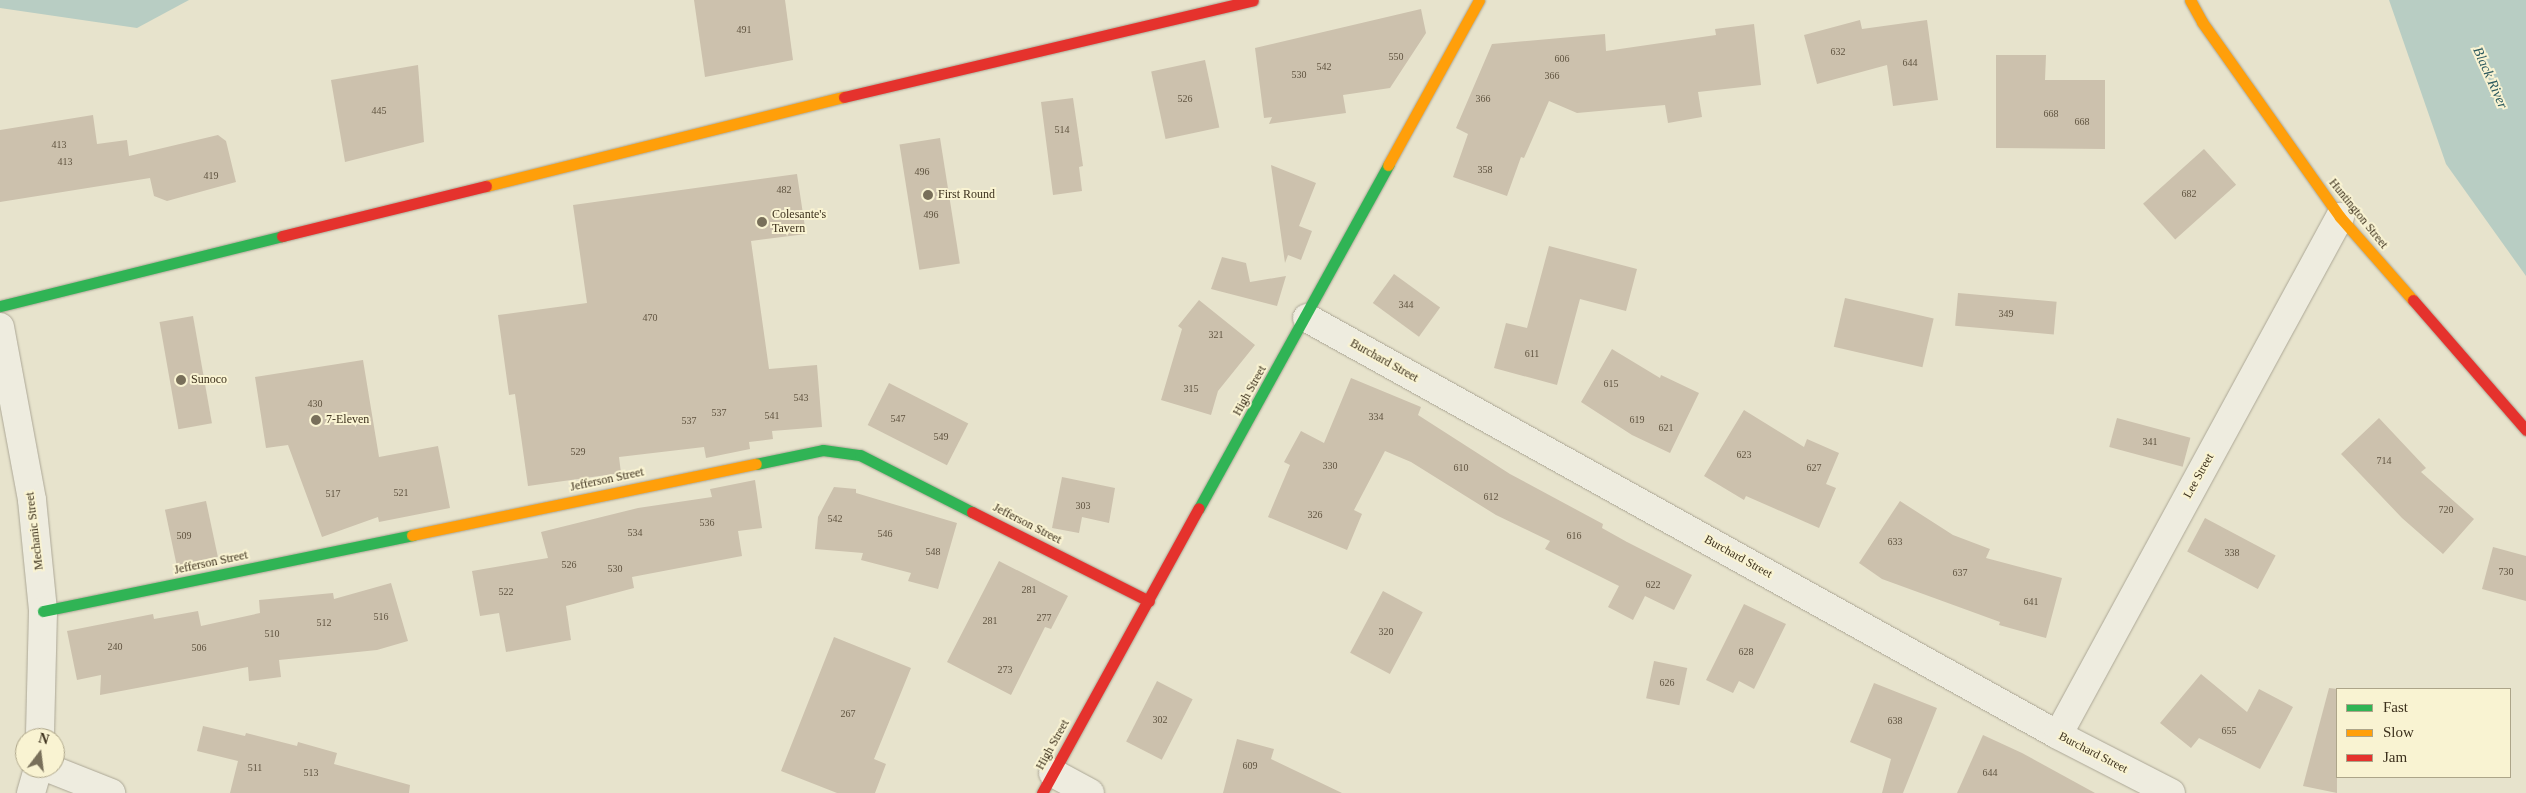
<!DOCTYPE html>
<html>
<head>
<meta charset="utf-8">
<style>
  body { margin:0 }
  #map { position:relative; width:2526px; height:793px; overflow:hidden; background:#e7e3cc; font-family:"Times New Roman",serif }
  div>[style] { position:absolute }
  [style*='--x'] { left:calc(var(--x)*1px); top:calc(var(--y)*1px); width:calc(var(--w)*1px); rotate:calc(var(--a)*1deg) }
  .water>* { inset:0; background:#b8cdc3 }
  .building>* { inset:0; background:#ccc1ad; transform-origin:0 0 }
  .roads { filter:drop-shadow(0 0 1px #aca796) drop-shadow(0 0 1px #aca796) }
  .street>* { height:28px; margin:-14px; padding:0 14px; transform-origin:14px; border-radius:14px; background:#eeecdf }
  .fast>* { height:11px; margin:-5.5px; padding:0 5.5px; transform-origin:5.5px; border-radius:5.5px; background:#30b455 }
  .slow>* { height:11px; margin:-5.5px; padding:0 5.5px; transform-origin:5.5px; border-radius:5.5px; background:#ff9f0a }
  .jam>* { height:11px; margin:-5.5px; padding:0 5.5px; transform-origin:5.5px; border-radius:5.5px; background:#e5322d }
  .dots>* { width:14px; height:14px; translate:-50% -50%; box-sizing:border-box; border:2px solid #f9f3d2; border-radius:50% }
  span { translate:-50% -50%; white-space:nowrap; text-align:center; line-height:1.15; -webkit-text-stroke:4px #f9f3d2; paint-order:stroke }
  .number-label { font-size:10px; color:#605440 }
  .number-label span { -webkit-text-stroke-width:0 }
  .poi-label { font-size:12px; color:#3c301c }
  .left { translate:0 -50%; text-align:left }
  .street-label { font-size:12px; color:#3c301c }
  .water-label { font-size:14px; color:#2a585d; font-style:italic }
  .legend { position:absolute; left:2336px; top:688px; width:175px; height:90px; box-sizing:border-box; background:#f9f3d2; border:1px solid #ada589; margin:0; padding:6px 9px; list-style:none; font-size:15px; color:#3c301c }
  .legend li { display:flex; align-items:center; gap:10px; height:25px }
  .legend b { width:25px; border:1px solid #ada589 }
  .north { position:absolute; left:15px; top:728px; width:50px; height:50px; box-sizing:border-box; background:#f9f3d2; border:1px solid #ada589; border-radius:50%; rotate:15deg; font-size:14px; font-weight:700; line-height:20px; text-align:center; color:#3c301c }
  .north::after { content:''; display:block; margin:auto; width:18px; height:22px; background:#786f5a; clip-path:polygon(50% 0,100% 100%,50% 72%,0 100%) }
</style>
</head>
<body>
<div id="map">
  <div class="water">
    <div style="clip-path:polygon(0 0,189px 0,137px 28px,0 8px)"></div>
    <div style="clip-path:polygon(2389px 0,2526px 0,2526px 276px,2446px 164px)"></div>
  </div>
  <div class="building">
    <div style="clip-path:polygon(694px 0,785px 0,793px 60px,705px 77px)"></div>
    <div style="clip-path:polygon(1421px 9px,1426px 33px,1390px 88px,1343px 95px,1346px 113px,1269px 124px,1272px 117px,1264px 118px,1255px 48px)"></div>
    <div style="clip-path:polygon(1860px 20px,1862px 29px,1927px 20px,1938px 100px,1893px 106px,1887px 65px,1817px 84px,1804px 35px)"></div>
    <div style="clip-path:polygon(1754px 24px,1761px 85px,1698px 92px,1702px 117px,1668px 123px,1665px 105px,1577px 113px,1549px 101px,1524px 158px,1521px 157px,1507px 196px,1453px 177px,1468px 134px,1456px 128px,1492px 44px,1605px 34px,1606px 51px,1716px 35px,1715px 29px)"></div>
    <div style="clip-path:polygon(1996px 55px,2046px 55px,2045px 80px,2105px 80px,2105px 149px,1996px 148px)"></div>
    <div style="left:1205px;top:60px;width:69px;height:55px;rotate:78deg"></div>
    <div style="clip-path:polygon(418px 65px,424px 142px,345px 162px,331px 80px)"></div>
    <div style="clip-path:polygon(1073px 98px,1083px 166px,1079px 167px,1082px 191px,1053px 195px,1041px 102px)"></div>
    <div style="clip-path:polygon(93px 115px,97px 144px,127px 140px,129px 156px,218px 135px,226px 141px,236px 182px,167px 201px,154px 196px,150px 178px,0 202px,0 130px)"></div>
    <div style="left:940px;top:138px;width:127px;height:41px;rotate:81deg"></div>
    <div style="left:2204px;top:149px;width:48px;height:82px;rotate:48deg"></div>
    <div style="clip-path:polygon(1271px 165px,1316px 183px,1299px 226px,1312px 231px,1301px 260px,1288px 255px,1285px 263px)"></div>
    <div style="clip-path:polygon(797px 174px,806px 234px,751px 241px,769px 369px,817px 365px,822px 427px,772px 431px,773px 439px,749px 442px,750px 449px,706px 458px,704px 447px,619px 457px,621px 473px,528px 486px,515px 394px,509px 395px,498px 315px,587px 303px,573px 205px)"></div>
    <div style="clip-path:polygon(1549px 246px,1637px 269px,1626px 311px,1580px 299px,1557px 385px,1494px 368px,1506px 323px,1527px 328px)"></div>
    <div style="clip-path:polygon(1222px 257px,1246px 263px,1250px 282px,1286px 276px,1277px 306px,1211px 289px)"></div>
    <div style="left:1394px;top:274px;width:57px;height:36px;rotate:36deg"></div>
    <div style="left:1958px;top:293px;width:99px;height:33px;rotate:5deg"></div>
    <div style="left:1845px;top:298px;width:91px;height:50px;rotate:13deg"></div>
    <div style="clip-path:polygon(1199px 300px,1255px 345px,1218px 391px,1211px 415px,1161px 400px,1182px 329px,1178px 326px)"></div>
    <div style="left:193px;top:316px;width:109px;height:34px;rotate:80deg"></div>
    <div style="clip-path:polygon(1612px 349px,1660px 378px,1661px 375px,1699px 393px,1670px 453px,1632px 435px,1581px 402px)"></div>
    <div style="clip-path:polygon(363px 360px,379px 457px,438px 446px,450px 508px,379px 522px,378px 517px,322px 537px,288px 445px,266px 448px,255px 377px)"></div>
    <div style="clip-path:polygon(1351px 378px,1421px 407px,1418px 415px,1510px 474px,1603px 524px,1602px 528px,1627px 542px,1692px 575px,1674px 610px,1645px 596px,1633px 620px,1608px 607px,1619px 586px,1545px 549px,1550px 541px,1496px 515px,1411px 462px,1385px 451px,1354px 510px,1362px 514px,1347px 550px,1268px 517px,1290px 465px,1284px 462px,1301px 431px,1324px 443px)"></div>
    <div style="left:889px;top:383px;width:89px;height:47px;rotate:27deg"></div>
    <div style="clip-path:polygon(1744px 410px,1804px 447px,1807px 439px,1839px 453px,1826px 484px,1836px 488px,1819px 528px,1746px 496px,1744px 500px,1704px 476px)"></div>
    <div style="left:2117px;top:418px;width:76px;height:30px;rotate:15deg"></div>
    <div style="clip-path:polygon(2379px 418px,2426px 468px,2421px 472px,2474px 519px,2443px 554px,2402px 518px,2341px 454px)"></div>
    <div style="clip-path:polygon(1062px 477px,1115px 488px,1109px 523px,1082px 517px,1079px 533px,1052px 528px)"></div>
    <div style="clip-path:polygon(755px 480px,762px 528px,738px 531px,742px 556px,632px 577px,634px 588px,566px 606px,571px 640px,506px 652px,499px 613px,480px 616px,472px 571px,548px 558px,541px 532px,638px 508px,712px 497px,710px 489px)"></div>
    <div style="clip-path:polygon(834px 487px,856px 489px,856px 493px,957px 523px,938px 589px,908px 581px,911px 573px,861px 560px,863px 553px,815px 549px,818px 517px)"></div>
    <div style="left:206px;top:501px;width:57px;height:42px;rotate:78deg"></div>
    <div style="clip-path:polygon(1900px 501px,1953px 535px,1990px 549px,1986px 558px,2062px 578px,2046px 638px,1999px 625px,2000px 622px,1882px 579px,1859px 563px)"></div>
    <div style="left:2205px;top:518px;width:80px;height:38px;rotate:28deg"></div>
    <div style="clip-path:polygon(2493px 547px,2526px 556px,2526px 601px,2482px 589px)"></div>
    <div style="clip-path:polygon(999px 561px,1068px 596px,1051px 629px,1045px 627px,1011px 695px,947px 662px)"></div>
    <div style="clip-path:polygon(391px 583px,408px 641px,377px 650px,279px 660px,281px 677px,249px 681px,248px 667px,100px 695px,101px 675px,77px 680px,67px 631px,153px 614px,154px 619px,198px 611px,201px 626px,260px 613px,259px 600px,333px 593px,334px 599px)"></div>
    <div style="left:1383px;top:591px;width:45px;height:70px;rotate:28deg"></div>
    <div style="clip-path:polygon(1744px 604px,1786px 624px,1754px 689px,1739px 681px,1733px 693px,1706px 680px)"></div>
    <div style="clip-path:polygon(834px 637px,911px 668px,874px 759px,886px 764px,875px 793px,837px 793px,781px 771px)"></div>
    <div style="left:1654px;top:661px;width:34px;height:38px;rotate:12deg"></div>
    <div style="clip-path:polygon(2201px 674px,2247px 712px,2259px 689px,2293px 707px,2260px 769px,2199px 738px,2191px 748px,2160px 723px)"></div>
    <div style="left:1157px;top:681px;width:40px;height:68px;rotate:27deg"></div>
    <div style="clip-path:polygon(1874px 683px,1937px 708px,1903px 793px,1882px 793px,1891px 759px,1850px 742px)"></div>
    <div style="clip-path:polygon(2329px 688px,2337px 689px,2337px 793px,2303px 786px)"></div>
    <div style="clip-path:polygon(203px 726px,245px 736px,246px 733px,297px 746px,298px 742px,337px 753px,334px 764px,410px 785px,409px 793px,230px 793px,238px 761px,197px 751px)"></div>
    <div style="clip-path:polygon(1983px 735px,2022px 753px,2095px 793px,1957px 793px)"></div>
    <div style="clip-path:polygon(1237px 739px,1274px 749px,1271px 759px,1342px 793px,1223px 793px)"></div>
  </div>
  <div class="roads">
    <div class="street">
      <div style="--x:1307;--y:318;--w:859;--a:29.04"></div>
      <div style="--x:2058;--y:735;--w:127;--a:27.2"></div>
      <div style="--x:0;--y:327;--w:176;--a:79.5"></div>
      <div style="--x:32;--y:500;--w:112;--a:84.3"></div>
      <div style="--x:43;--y:611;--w:127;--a:91.4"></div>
      <div style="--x:2058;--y:735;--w:590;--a:-61.44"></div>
      <div style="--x:48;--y:768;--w:68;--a:21.6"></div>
      <div style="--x:1053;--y:773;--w:42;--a:28.4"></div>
      <div style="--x:31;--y:793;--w:26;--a:-74"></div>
    </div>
    <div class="fast">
      <div style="--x:0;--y:306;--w:291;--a:-13.9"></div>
      <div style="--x:756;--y:464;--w:68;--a:-11.8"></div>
      <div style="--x:823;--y:450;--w:37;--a:8"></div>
      <div style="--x:860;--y:455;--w:126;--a:27"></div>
      <div style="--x:1199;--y:508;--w:392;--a:-61.1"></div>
      <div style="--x:43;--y:611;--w:377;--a:-11.6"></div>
    </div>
    <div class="slow">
      <div style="--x:2190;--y:0;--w:25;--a:61"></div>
      <div style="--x:2202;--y:22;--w:239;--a:54.7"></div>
      <div style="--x:2340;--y:217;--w:111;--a:48.7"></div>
      <div style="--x:1388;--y:165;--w:188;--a:-61.1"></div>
      <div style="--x:486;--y:186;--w:369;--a:-14"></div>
      <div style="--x:412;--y:535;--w:351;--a:-11.7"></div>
    </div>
    <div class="jam">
      <div style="--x:844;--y:97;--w:420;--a:-13.3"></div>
      <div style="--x:282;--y:236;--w:210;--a:-13.8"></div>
      <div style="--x:2413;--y:300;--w:172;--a:49"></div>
      <div style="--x:972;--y:512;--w:198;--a:26.7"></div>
      <div style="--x:1042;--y:793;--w:325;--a:-61.2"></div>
    </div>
  </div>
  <div class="dots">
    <div style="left:928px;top:195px;background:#786f5a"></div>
    <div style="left:762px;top:222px;background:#786f5a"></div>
    <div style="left:181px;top:380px;background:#786f5a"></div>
    <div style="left:316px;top:420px;background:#786f5a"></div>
  </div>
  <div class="number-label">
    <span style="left:744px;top:30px">491</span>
    <span style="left:1838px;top:52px">632</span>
    <span style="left:1396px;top:57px">550</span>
    <span style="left:1562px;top:59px">606</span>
    <span style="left:1910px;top:63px">644</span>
    <span style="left:1324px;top:67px">542</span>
    <span style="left:1299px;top:75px">530</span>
    <span style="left:1552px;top:76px">366</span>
    <span style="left:1185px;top:99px">526</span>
    <span style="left:1483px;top:99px">366</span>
    <span style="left:379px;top:111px">445</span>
    <span style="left:2051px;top:114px">668</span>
    <span style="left:2082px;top:122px">668</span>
    <span style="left:1062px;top:130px">514</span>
    <span style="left:59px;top:145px">413</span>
    <span style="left:65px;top:162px">413</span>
    <span style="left:1485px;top:170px">358</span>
    <span style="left:922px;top:172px">496</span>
    <span style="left:211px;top:176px">419</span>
    <span style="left:784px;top:190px">482</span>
    <span style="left:2189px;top:194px">682</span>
    <span style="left:931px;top:215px">496</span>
    <span style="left:1406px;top:305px">344</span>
    <span style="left:2006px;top:314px">349</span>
    <span style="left:650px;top:318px">470</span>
    <span style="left:1216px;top:335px">321</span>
    <span style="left:1532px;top:354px">611</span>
    <span style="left:1611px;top:384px">615</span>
    <span style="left:1191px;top:389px">315</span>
    <span style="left:801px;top:398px">543</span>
    <span style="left:315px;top:404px">430</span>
    <span style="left:719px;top:413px">537</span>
    <span style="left:772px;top:416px">541</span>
    <span style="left:1376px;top:417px">334</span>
    <span style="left:898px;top:419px">547</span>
    <span style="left:1637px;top:420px">619</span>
    <span style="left:689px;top:421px">537</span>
    <span style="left:1666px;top:428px">621</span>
    <span style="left:941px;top:437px">549</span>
    <span style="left:2150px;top:442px">341</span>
    <span style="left:578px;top:452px">529</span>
    <span style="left:1744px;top:455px">623</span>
    <span style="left:2384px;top:461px">714</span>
    <span style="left:1330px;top:466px">330</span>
    <span style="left:1461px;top:468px">610</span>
    <span style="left:1814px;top:468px">627</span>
    <span style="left:401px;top:493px">521</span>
    <span style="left:333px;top:494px">517</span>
    <span style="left:1491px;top:497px">612</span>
    <span style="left:1083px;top:506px">303</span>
    <span style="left:2446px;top:510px">720</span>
    <span style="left:1315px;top:515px">326</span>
    <span style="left:835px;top:519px">542</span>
    <span style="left:707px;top:523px">536</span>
    <span style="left:635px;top:533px">534</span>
    <span style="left:885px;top:534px">546</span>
    <span style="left:184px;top:536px">509</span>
    <span style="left:1574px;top:536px">616</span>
    <span style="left:1895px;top:542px">633</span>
    <span style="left:933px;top:552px">548</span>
    <span style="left:2232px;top:553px">338</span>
    <span style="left:569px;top:565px">526</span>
    <span style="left:615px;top:569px">530</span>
    <span style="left:2506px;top:572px">730</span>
    <span style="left:1960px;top:573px">637</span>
    <span style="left:1653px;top:585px">622</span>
    <span style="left:1029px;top:590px">281</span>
    <span style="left:506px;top:592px">522</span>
    <span style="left:2031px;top:602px">641</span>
    <span style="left:381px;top:617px">516</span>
    <span style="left:1044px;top:618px">277</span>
    <span style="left:990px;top:621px">281</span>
    <span style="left:324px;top:623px">512</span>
    <span style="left:1386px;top:632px">320</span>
    <span style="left:272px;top:634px">510</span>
    <span style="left:115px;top:647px">240</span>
    <span style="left:199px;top:648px">506</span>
    <span style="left:1746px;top:652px">628</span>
    <span style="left:1005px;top:670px">273</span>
    <span style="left:1667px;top:683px">626</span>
    <span style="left:848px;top:714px">267</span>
    <span style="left:1160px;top:720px">302</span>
    <span style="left:1895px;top:721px">638</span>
    <span style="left:2229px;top:731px">655</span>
    <span style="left:1250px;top:766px">609</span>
    <span style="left:255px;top:768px">511</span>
    <span style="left:311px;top:773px">513</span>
    <span style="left:1990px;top:773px">644</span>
  </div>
  <div class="poi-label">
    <span class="left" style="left:938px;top:195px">First Round</span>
    <span class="left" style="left:772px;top:222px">Colesante's<br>Tavern</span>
    <span class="left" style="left:191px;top:380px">Sunoco</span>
    <span class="left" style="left:326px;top:420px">7-Eleven</span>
  </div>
  <div class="street-label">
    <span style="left:2358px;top:214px;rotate:51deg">Huntington Street</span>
    <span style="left:1384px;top:361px;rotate:29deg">Burchard Street</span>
    <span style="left:1250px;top:391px;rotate:-61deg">High Street</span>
    <span style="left:2199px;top:476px;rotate:-61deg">Lee Street</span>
    <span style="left:607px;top:480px;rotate:-12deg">Jefferson Street</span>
    <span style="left:1027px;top:524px;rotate:27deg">Jefferson Street</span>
    <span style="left:35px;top:531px;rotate:-97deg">Mechanic Street</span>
    <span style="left:1738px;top:557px;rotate:29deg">Burchard Street</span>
    <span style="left:211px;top:563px;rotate:-12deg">Jefferson Street</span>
    <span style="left:1053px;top:745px;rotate:-61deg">High Street</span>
    <span style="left:2093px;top:753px;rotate:27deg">Burchard Street</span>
  </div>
  <div class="water-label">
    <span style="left:2490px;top:78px;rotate:66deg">Black River</span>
  </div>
  <ul class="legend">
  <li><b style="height:6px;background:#30b455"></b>Fast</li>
  <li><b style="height:6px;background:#ff9f0a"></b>Slow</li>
  <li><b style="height:6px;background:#e5322d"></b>Jam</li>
  </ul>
  <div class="north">N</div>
</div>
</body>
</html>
